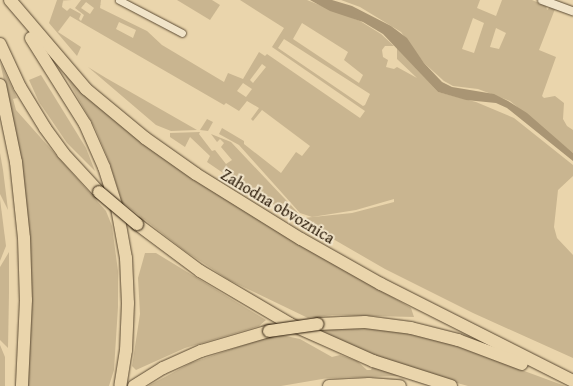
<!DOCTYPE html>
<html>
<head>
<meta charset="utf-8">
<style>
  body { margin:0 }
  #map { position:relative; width:573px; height:386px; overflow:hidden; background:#ead5ac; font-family:"Gentium Book Plus",serif }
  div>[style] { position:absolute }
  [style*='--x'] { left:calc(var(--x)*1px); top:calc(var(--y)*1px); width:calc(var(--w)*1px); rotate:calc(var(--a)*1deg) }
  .green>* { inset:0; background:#c9b590 }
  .water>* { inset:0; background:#a99574 }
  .roads { filter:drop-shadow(0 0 1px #5a4931) drop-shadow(0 0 1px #5a4931) }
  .minor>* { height:7px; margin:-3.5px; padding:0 3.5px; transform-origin:3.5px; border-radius:3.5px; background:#f1e4c9 }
  .tertiary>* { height:8px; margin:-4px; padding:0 4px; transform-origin:4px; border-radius:4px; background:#f1e4c9 }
  .motorway>* { height:12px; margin:-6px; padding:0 6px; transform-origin:6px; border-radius:6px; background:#ead5ac }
  .bridges { filter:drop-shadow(0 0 1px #2a1a08) drop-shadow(0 0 1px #2a1a08) }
  .motorway-bridge>* { height:12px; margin:-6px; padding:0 6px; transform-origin:6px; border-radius:6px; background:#ead5ac }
  span { translate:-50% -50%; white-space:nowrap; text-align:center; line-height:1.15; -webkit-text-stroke:4px #f1e4c9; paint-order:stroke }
  .street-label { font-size:16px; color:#2a1a08 }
</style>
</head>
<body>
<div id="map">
  <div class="green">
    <div style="clip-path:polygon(evenodd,57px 0,63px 0,62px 7px,67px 11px,70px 8px,81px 14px,79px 19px,81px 21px,84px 15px,75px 8px,81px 0,101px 0,100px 8px,147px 31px,162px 45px,224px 82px,228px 73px,243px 79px,259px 52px,265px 56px,267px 54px,360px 118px,365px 111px,272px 47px,284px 28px,240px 0,307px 0,360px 21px,381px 34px,394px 46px,385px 46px,382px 50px,383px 57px,388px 60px,386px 67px,394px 69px,397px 67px,417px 78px,397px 59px,397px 48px,438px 92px,476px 102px,514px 118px,573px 165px,573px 176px,558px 190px,554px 227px,557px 238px,573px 255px,573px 358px,473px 313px,385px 269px,245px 188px,207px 162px,210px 156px,190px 137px,185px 147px,170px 137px,170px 133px,200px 132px,199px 134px,212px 151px,215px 150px,226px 164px,232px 160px,221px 147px,224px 143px,220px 139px,217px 142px,211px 134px,231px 142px,303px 218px,352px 213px,394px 202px,394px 199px,356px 210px,312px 217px,300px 213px,239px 145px,219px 134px,222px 128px,244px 141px,244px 144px,281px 173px,296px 152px,302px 156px,310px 146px,262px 110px,253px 121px,251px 119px,259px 108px,247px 101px,239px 111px,226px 103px,224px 105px,70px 16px,58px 32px,81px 47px,77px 56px,49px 23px,57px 0,86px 2px,94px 8px,90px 14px,81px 8px,86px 2px,57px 0,119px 22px,136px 30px,133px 38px,116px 29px,119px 22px,57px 0,302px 23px,348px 52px,344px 60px,363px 75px,359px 83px,293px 39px,302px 23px,57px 0,284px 39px,370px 94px,365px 105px,363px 106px,278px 48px,284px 39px,57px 0,262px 64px,266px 67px,253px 83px,250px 80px,262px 64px,57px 0,243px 83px,252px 89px,246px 97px,237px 91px,243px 83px)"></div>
    <div style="clip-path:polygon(177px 0,212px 0,220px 5px,210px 20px)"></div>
    <div style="clip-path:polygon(evenodd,341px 0,480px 0,477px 8px,496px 16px,502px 0,532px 0,546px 6px,547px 10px,550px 7px,555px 9px,539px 50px,556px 57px,542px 96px,544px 98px,555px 96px,564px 103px,563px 119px,567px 126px,573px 130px,573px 153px,510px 101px,478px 89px,453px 86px,444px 81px,424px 63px,401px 32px,360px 7px,341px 0,473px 18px,484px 23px,474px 53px,462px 49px,473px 18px,341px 0,496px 28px,506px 33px,499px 49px,490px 47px,496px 28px)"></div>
    <div style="clip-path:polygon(0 62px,17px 98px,13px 99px,16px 110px,106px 211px,112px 226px,118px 271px,118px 307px,114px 370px,109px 386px,28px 386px,31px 294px,13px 122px)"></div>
    <div style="clip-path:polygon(88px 67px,106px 78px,197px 130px,171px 131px,156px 125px)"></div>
    <div style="clip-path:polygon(62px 70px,153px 151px,194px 180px,411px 308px,414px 317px,332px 315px,308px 318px,229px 280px,185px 251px,122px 202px,109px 161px,95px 128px)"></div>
    <div style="clip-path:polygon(41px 75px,86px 148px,95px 171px,67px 143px,39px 102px,29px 80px)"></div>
    <div style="clip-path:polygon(207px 119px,213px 122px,208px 131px,200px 130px)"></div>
    <div style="clip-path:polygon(0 153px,3px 170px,8px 210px,0 194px)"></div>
    <div style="clip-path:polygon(0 199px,6px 246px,0 261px)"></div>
    <div style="clip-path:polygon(9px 252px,9px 293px,8px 348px,0 340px,0 267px)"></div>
    <div style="clip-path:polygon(145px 253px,156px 253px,266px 320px,259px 326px,185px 348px,136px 370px,132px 366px,140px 314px,138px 278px)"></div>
    <div style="clip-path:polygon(358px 327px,429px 336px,565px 386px,468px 386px,407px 369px,313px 330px)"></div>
    <div style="clip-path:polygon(276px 334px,300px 339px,332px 357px,340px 355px,357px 361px,367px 370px,371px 370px,373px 366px,400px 376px,328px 378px,281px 386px,148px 386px,191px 363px)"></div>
    <div style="clip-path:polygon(0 345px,5px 357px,5px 386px,0 386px)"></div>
  </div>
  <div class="water">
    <div style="clip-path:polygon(310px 0,332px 0,352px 6px,391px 26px,407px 38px,424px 63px,442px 82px,452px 87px,494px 94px,508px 101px,527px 113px,573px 153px,573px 161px,507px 108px,496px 103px,466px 100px,438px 92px,383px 34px,363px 22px,330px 11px)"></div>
  </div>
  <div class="roads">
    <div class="minor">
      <div style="--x:119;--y:0;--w:71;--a:27.6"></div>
    </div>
    <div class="tertiary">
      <div style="--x:542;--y:0;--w:33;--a:20"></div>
    </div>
    <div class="motorway">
      <div style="--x:10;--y:0;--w:117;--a:49.5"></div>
      <div style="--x:86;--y:89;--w:77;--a:39.7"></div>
      <div style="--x:145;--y:138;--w:62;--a:35.2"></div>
      <div style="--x:196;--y:174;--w:123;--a:31.8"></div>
      <div style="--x:301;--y:239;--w:92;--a:29.4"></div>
      <div style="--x:381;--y:284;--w:215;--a:26.8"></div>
      <div style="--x:31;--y:38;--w:102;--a:57.9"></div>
      <div style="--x:85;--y:124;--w:47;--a:66.2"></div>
      <div style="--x:104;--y:167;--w:43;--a:72.4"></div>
      <div style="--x:117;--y:208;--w:51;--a:79.8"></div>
      <div style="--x:126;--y:258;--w:45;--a:87.5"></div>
      <div style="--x:128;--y:303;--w:47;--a:92.4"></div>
      <div style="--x:126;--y:350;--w:36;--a:99"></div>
      <div style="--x:0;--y:44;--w:47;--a:65.1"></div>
      <div style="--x:20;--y:87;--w:48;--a:58.6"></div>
      <div style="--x:45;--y:128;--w:31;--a:54"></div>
      <div style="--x:63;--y:153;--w:53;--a:47.3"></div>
      <div style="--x:0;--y:85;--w:79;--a:78.3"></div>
      <div style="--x:16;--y:162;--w:76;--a:84"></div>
      <div style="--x:24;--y:238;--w:62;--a:88.2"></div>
      <div style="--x:26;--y:300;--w:86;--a:92.7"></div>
      <div style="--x:137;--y:224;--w:79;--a:36.7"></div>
      <div style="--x:200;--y:271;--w:104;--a:30.5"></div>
      <div style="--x:290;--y:324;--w:91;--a:24"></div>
      <div style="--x:373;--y:361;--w:82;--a:17.8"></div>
      <div style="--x:318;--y:324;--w:47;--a:-2.4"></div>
      <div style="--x:365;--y:322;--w:46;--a:7.4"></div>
      <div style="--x:411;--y:328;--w:49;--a:14.3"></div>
      <div style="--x:458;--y:340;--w:68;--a:20.6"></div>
      <div style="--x:134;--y:386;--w:34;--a:-32"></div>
      <div style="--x:163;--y:368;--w:42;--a:-24.1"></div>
      <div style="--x:201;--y:351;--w:71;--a:-16.4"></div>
      <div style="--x:329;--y:386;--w:40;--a:-2.9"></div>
      <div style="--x:369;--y:384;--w:31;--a:4"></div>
    </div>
  </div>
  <div class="bridges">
    <div class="motorway-bridge">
      <div style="--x:99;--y:192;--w:50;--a:40.1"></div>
      <div style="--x:269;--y:331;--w:49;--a:-8.1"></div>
    </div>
  </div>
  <div class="street-label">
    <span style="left:278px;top:206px;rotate:31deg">Zahodna obvoznica</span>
  </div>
</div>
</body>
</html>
